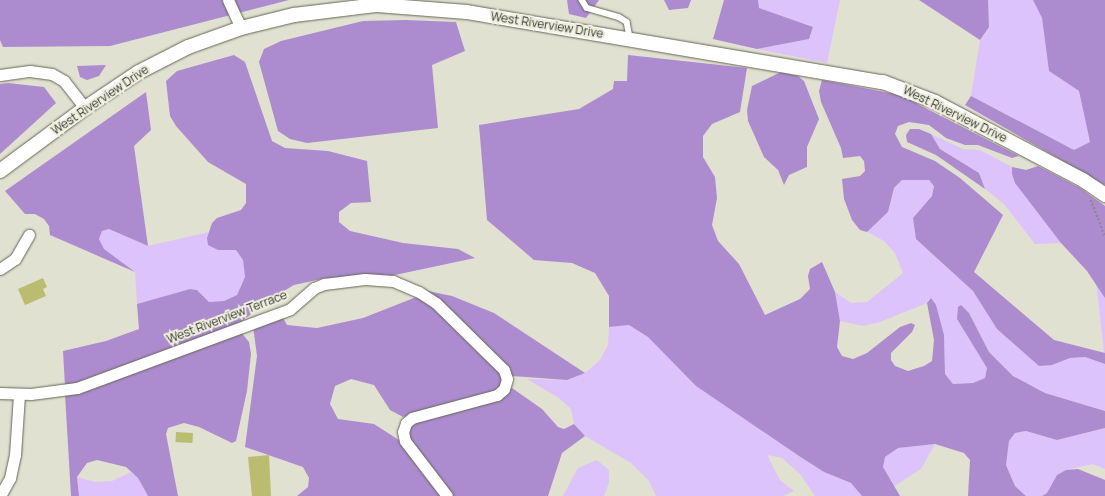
<!DOCTYPE html>
<html>
<head>
<meta charset="utf-8">
<style>
  body { margin:0 }
  #map { position:relative; width:1105px; height:496px; overflow:hidden; background:#e0e1d0; font-family:Manrope,sans-serif }
  div>[style] { position:absolute }
  [style*='--x'] { left:calc(var(--x)*1px); top:calc(var(--y)*1px); width:calc(var(--w)*1px); rotate:calc(var(--a)*1deg) }
  .green>* { inset:0; background:#ddc3fb }
  .forest>* { inset:0; background:#ac8cce }
  .building>* { inset:0; background:#babc6f; transform-origin:0 0 }
  .path>* { height:1.5px; margin-top:-0.75px; transform-origin:0; background:repeating-linear-gradient(90deg,#8a8a7f 0 2px,transparent 0 4px) }
  .roads { filter:drop-shadow(0 0 1px #666658) drop-shadow(0 0 1px #666658) }
  .service>* { height:5.5px; margin:-2.75px; padding:0 2.75px; transform-origin:2.75px; border-radius:2.75px; background:#fff }
  .minor>* { height:11px; margin:-5.5px; padding:0 5.5px; transform-origin:5.5px; border-radius:5.5px; background:#fff }
  .tertiary>* { height:14px; margin:-7px; padding:0 7px; transform-origin:7px; border-radius:7px; background:#fff }
  span { translate:-50% -50%; white-space:nowrap; text-align:center; line-height:1.15; -webkit-text-stroke:4px #edeedd; paint-order:stroke }
  .street-label { font-size:12px; color:#35352f }
</style>
</head>
<body>
<div id="map">
  <div class="green">
    <div style="clip-path:polygon(758px 0,840px 0,827px 63px,757px 49px,809px 39px,813px 27px,759px 8px)"></div>
    <div style="clip-path:polygon(988px 0,1033px 0,1042px 18px,1049px 71px,1079px 91px,1090px 142px,1074px 150px,971px 96px,980px 40px,989px 27px)"></div>
    <div style="clip-path:polygon(931px 134px,963px 149px,980px 150px,1012px 167px,1012px 174px,1061px 243px,1035px 244px,1004px 204px,985px 189px,979px 173px,940px 149px)"></div>
    <div style="clip-path:polygon(902px 180px,929px 180px,934px 186px,932px 196px,913px 218px,917px 239px,973px 291px,997px 329px,1052px 365px,1070px 358px,1085px 357px,1105px 364px,1105px 411px,1045px 393px,1013px 376px,989px 352px,969px 313px,957px 319px,987px 368px,985px 378px,973px 383px,953px 384px,945px 374px,944px 335px,930px 298px,927px 303px,880px 322px,863px 326px,840px 321px,835px 292px,851px 303px,867px 302px,903px 273px,895px 253px,884px 241px,867px 232px,888px 212px,894px 188px)"></div>
    <div style="clip-path:polygon(1088px 207px,1105px 218px,1105px 362px)"></div>
    <div style="clip-path:polygon(109px 229px,148px 246px,209px 232px,207px 238px,218px 250px,236px 250px,243px 260px,245px 277px,237px 295px,224px 301px,209px 302px,197px 290px,190px 289px,137px 304px,135px 272px,104px 249px,99px 239px,102px 231px)"></div>
    <div style="clip-path:polygon(629px 325px,648px 337px,696px 386px,799px 456px,824px 472px,851px 483px,862px 496px,815px 496px,800px 474px,782px 458px,767px 455px,780px 480px,794px 491px,783px 496px,656px 496px,649px 481px,631px 463px,585px 436px,574px 424px,571px 409px,559px 398px,527px 379px,567px 380px,585px 373px,600px 360px,608px 345px,609px 327px)"></div>
    <div style="clip-path:polygon(1105px 428px,1105px 469px,1093px 464px,1066px 470px,1057px 475px,1047px 493px,1042px 496px,1026px 496px,1015px 486px,1006px 465px,1009px 441px,1015px 433px,1026px 431px,1057px 440px)"></div>
    <div style="clip-path:polygon(935px 444px,921px 469px,893px 487px,883px 467px,885px 457px,898px 448px)"></div>
    <div style="clip-path:polygon(597px 460px,609px 470px,609px 483px,604px 496px,563px 496px,578px 468px)"></div>
    <div style="clip-path:polygon(131px 472px,138px 478px,148px 496px,79px 496px,77px 477px,95px 482px,112px 481px)"></div>
  </div>
  <div class="forest">
    <div style="clip-path:polygon(0 0,289px 0,110px 46px,3px 47px,0 40px)"></div>
    <div style="clip-path:polygon(567px 0,599px 0,586px 18px,569px 14px)"></div>
    <div style="clip-path:polygon(664px 0,691px 0,688px 8px,669px 10px)"></div>
    <div style="clip-path:polygon(724px 0,758px 0,759px 8px,813px 27px,809px 39px,757px 49px,713px 39px)"></div>
    <div style="clip-path:polygon(919px 0,988px 0,989px 27px,980px 40px)"></div>
    <div style="clip-path:polygon(1033px 0,1105px 0,1105px 185px,965px 105px,971px 96px,1074px 150px,1090px 142px,1079px 91px,1049px 71px,1042px 18px)"></div>
    <div style="clip-path:polygon(406px 20px,456px 22px,465px 51px,432px 65px,438px 128px,307px 143px,290px 139px,278px 131px,259px 62px,264px 49px,281px 41px,363px 21px)"></div>
    <div style="clip-path:polygon(234px 55px,245px 62px,272px 141px,285px 148px,328px 151px,367px 161px,371px 202px,351px 203px,339px 212px,339px 222px,350px 231px,403px 243px,458px 249px,475px 258px,390px 276px,326px 278px,294px 285px,267px 301px,240px 323px,79px 383px,65px 386px,63px 351px,106px 341px,139px 329px,137px 304px,190px 289px,197px 290px,209px 302px,224px 301px,237px 295px,245px 277px,243px 260px,236px 250px,218px 250px,208px 245px,207px 238px,212px 223px,217px 218px,241px 210px,246px 203px,246px 184px,208px 162px,176px 126px,170px 116px,166px 81px,177px 71px)"></div>
    <div style="clip-path:polygon(628px 55px,747px 68px,740px 112px,712px 124px,703px 136px,703px 157px,715px 177px,717px 198px,712px 225px,718px 241px,739px 264px,765px 315px,800px 299px,810px 289px,808px 276px,810px 269px,822px 262px,835px 292px,840px 321px,837px 347px,842px 356px,853px 359px,867px 353px,900px 327px,911px 323px,915px 325px,912px 332px,891px 353px,891px 360px,895px 366px,908px 371px,924px 366px,932px 361px,934px 340px,927px 303px,931px 298px,936px 305px,944px 335px,945px 374px,953px 384px,973px 383px,985px 378px,987px 368px,957px 319px,958px 307px,961px 305px,969px 313px,989px 352px,1013px 376px,1045px 393px,1105px 411px,1105px 428px,1057px 440px,1026px 431px,1015px 433px,1009px 441px,1006px 465px,1015px 486px,1026px 496px,968px 496px,970px 460px,964px 453px,935px 444px,898px 448px,885px 457px,883px 467px,900px 496px,862px 496px,851px 483px,824px 472px,799px 456px,696px 386px,648px 337px,629px 325px,609px 327px,609px 296px,595px 273px,572px 263px,534px 260px,487px 220px,479px 125px,579px 109px,613px 89px,614px 81px,627px 81px)"></div>
    <div style="clip-path:polygon(106px 65px,99px 76px,87px 80px,80px 77px,77px 66px)"></div>
    <div style="clip-path:polygon(781px 72px,798px 76px,804px 81px,819px 119px,807px 147px,807px 167px,789px 175px,784px 185px,778px 170px,764px 157px,748px 121px,747px 110px,752px 86px)"></div>
    <div style="clip-path:polygon(822px 80px,900px 95px,1019px 156px,1012px 158px,978px 145px,965px 145px,946px 138px,929px 125px,909px 122px,898px 126px,895px 134px,902px 147px,935px 161px,960px 178px,1003px 215px,974px 272px,1054px 340px,1105px 353px,1105px 364px,1085px 357px,1070px 358px,1052px 365px,1039px 366px,997px 329px,973px 291px,916px 239px,913px 218px,932px 196px,934px 186px,929px 180px,902px 180px,894px 188px,888px 212px,867px 232px,860px 230px,852px 220px,844px 199px,842px 179px,860px 176px,865px 171px,864px 161px,860px 156px,843px 158px,841px 148px,821px 102px,819px 91px)"></div>
    <div style="clip-path:polygon(8px 83px,44px 87px,56px 103px,0 154px,0 84px)"></div>
    <div style="clip-path:polygon(146px 92px,151px 130px,134px 146px,148px 246px,109px 229px,102px 231px,99px 239px,104px 249px,135px 272px,50px 235px,49px 226px,44px 219px,35px 214px,25px 214px,5px 191px)"></div>
    <div style="clip-path:polygon(910px 129px,919px 129px,931px 134px,940px 149px,979px 173px,985px 189px,936px 155px,907px 142px,906px 135px)"></div>
    <div style="clip-path:polygon(1038px 166px,1080px 188px,1105px 206px,1105px 298px,1087px 271px,1061px 243px,1015px 183px,1012px 174px,1012px 167px,1026px 170px)"></div>
    <div style="clip-path:polygon(423px 290px,452px 296px,494px 313px,585px 373px,567px 380px,512px 376px)"></div>
    <div style="clip-path:polygon(419px 296px,434px 305px,501px 372px,502px 386px,494px 391px,403px 417px,390px 410px,374px 385px,351px 379px,335px 386px,330px 404px,338px 419px,374px 424px,402px 442px,442px 496px,297px 496px,308px 487px,309px 478px,303px 467px,245px 447px,257px 356px,253px 326px,282px 316px,287px 325px,317px 328px,363px 318px)"></div>
    <div style="clip-path:polygon(240px 331px,249px 342px,251px 354px,247px 391px,236px 441px,232px 443px,199px 427px,184px 423px,168px 428px,166px 434px,178px 496px,148px 496px,138px 478px,126px 467px,97px 460px,87px 463px,77px 477px,79px 496px,71px 496px,65px 394px)"></div>
    <div style="clip-path:polygon(512px 388px,542px 409px,558px 427px,564px 429px,574px 424px,585px 436px,562px 453px,548px 496px,452px 496px,407px 440px,406px 432px,413px 420px,498px 398px)"></div>
    <div style="clip-path:polygon(1078px 469px,1105px 480px,1105px 496px,1042px 496px,1047px 493px,1057px 475px,1066px 470px)"></div>
  </div>
  <div class="building">
    <div style="clip-path:polygon(43px 278px,47px 287px,43px 289px,46px 296px,25px 305px,18px 289px)"></div>
    <div style="left:176px;top:432px;width:17px;height:10px;rotate:3deg"></div>
    <div style="clip-path:polygon(269px 455px,271px 496px,252px 496px,248px 457px)"></div>
  </div>
  <div class="path">
    <div style="--x:1091;--y:200;--w:39;--a:69"></div>
  </div>
  <div class="roads">
    <div class="service">
      <div style="--x:582;--y:0;--w:9;--a:58"></div>
      <div style="--x:587;--y:8;--w:33;--a:16"></div>
      <div style="--x:619;--y:17;--w:9;--a:32"></div>
      <div style="--x:627;--y:22;--w:16;--a:79"></div>
    </div>
    <div class="minor">
      <div style="--x:228;--y:0;--w:31;--a:65"></div>
      <div style="--x:0;--y:75;--w:30;--a:-8"></div>
      <div style="--x:30;--y:71;--w:22;--a:8"></div>
      <div style="--x:52;--y:74;--w:14;--a:30"></div>
      <div style="--x:64;--y:81;--w:34;--a:52"></div>
      <div style="--x:0;--y:269;--w:18;--a:-34"></div>
      <div style="--x:15;--y:259;--w:28;--a:-60"></div>
      <div style="--x:0;--y:393;--w:31;--a:2"></div>
      <div style="--x:31;--y:394;--w:46;--a:-7.4"></div>
      <div style="--x:77;--y:388;--w:227;--a:-20.3"></div>
      <div style="--x:290;--y:309;--w:32;--a:-41"></div>
      <div style="--x:314;--y:288;--w:11;--a:-22"></div>
      <div style="--x:324;--y:284;--w:41;--a:-7"></div>
      <div style="--x:365;--y:279;--w:28;--a:4"></div>
      <div style="--x:393;--y:281;--w:28;--a:23"></div>
      <div style="--x:419;--y:292;--w:20;--a:33"></div>
      <div style="--x:436;--y:303;--w:95;--a:44.6"></div>
      <div style="--x:504;--y:370;--w:9;--a:72"></div>
      <div style="--x:507;--y:379;--w:10;--a:107"></div>
      <div style="--x:504;--y:389;--w:9;--a:139"></div>
      <div style="--x:497;--y:395;--w:88;--a:164.9"></div>
      <div style="--x:412;--y:418;--w:8;--a:140"></div>
      <div style="--x:406;--y:423;--w:9;--a:108"></div>
      <div style="--x:403;--y:432;--w:9;--a:77"></div>
      <div style="--x:405;--y:441;--w:69;--a:52.6"></div>
      <div style="--x:0;--y:496;--w:21;--a:-61"></div>
      <div style="--x:10;--y:478;--w:24;--a:-78"></div>
      <div style="--x:15;--y:455;--w:61;--a:-86.2"></div>
    </div>
    <div class="tertiary">
      <div style="--x:0;--y:171;--w:106;--a:-36.5"></div>
      <div style="--x:85;--y:108;--w:65;--a:-33.7"></div>
      <div style="--x:139;--y:72;--w:55;--a:-27"></div>
      <div style="--x:188;--y:47;--w:56;--a:-19.7"></div>
      <div style="--x:241;--y:28;--w:55;--a:-13.8"></div>
      <div style="--x:294;--y:15;--w:84;--a:-6.9"></div>
      <div style="--x:377;--y:5;--w:90;--a:4.4"></div>
      <div style="--x:467;--y:12;--w:422;--a:9.6"></div>
      <div style="--x:883;--y:82;--w:56;--a:21"></div>
      <div style="--x:935;--y:102;--w:167;--a:27.8"></div>
      <div style="--x:1083;--y:180;--w:27;--a:34"></div>
    </div>
  </div>
  <div class="street-label">
    <span style="left:547px;top:25px;rotate:9deg">West Riverview Drive</span>
    <span style="left:100px;top:100px;rotate:-34deg">West Riverview Drive</span>
    <span style="left:955px;top:114px;rotate:26deg">West Riverview Drive</span>
    <span style="left:227px;top:317px;rotate:-21deg">West Riverview Terrace</span>
  </div>
</div>
</body>
</html>
